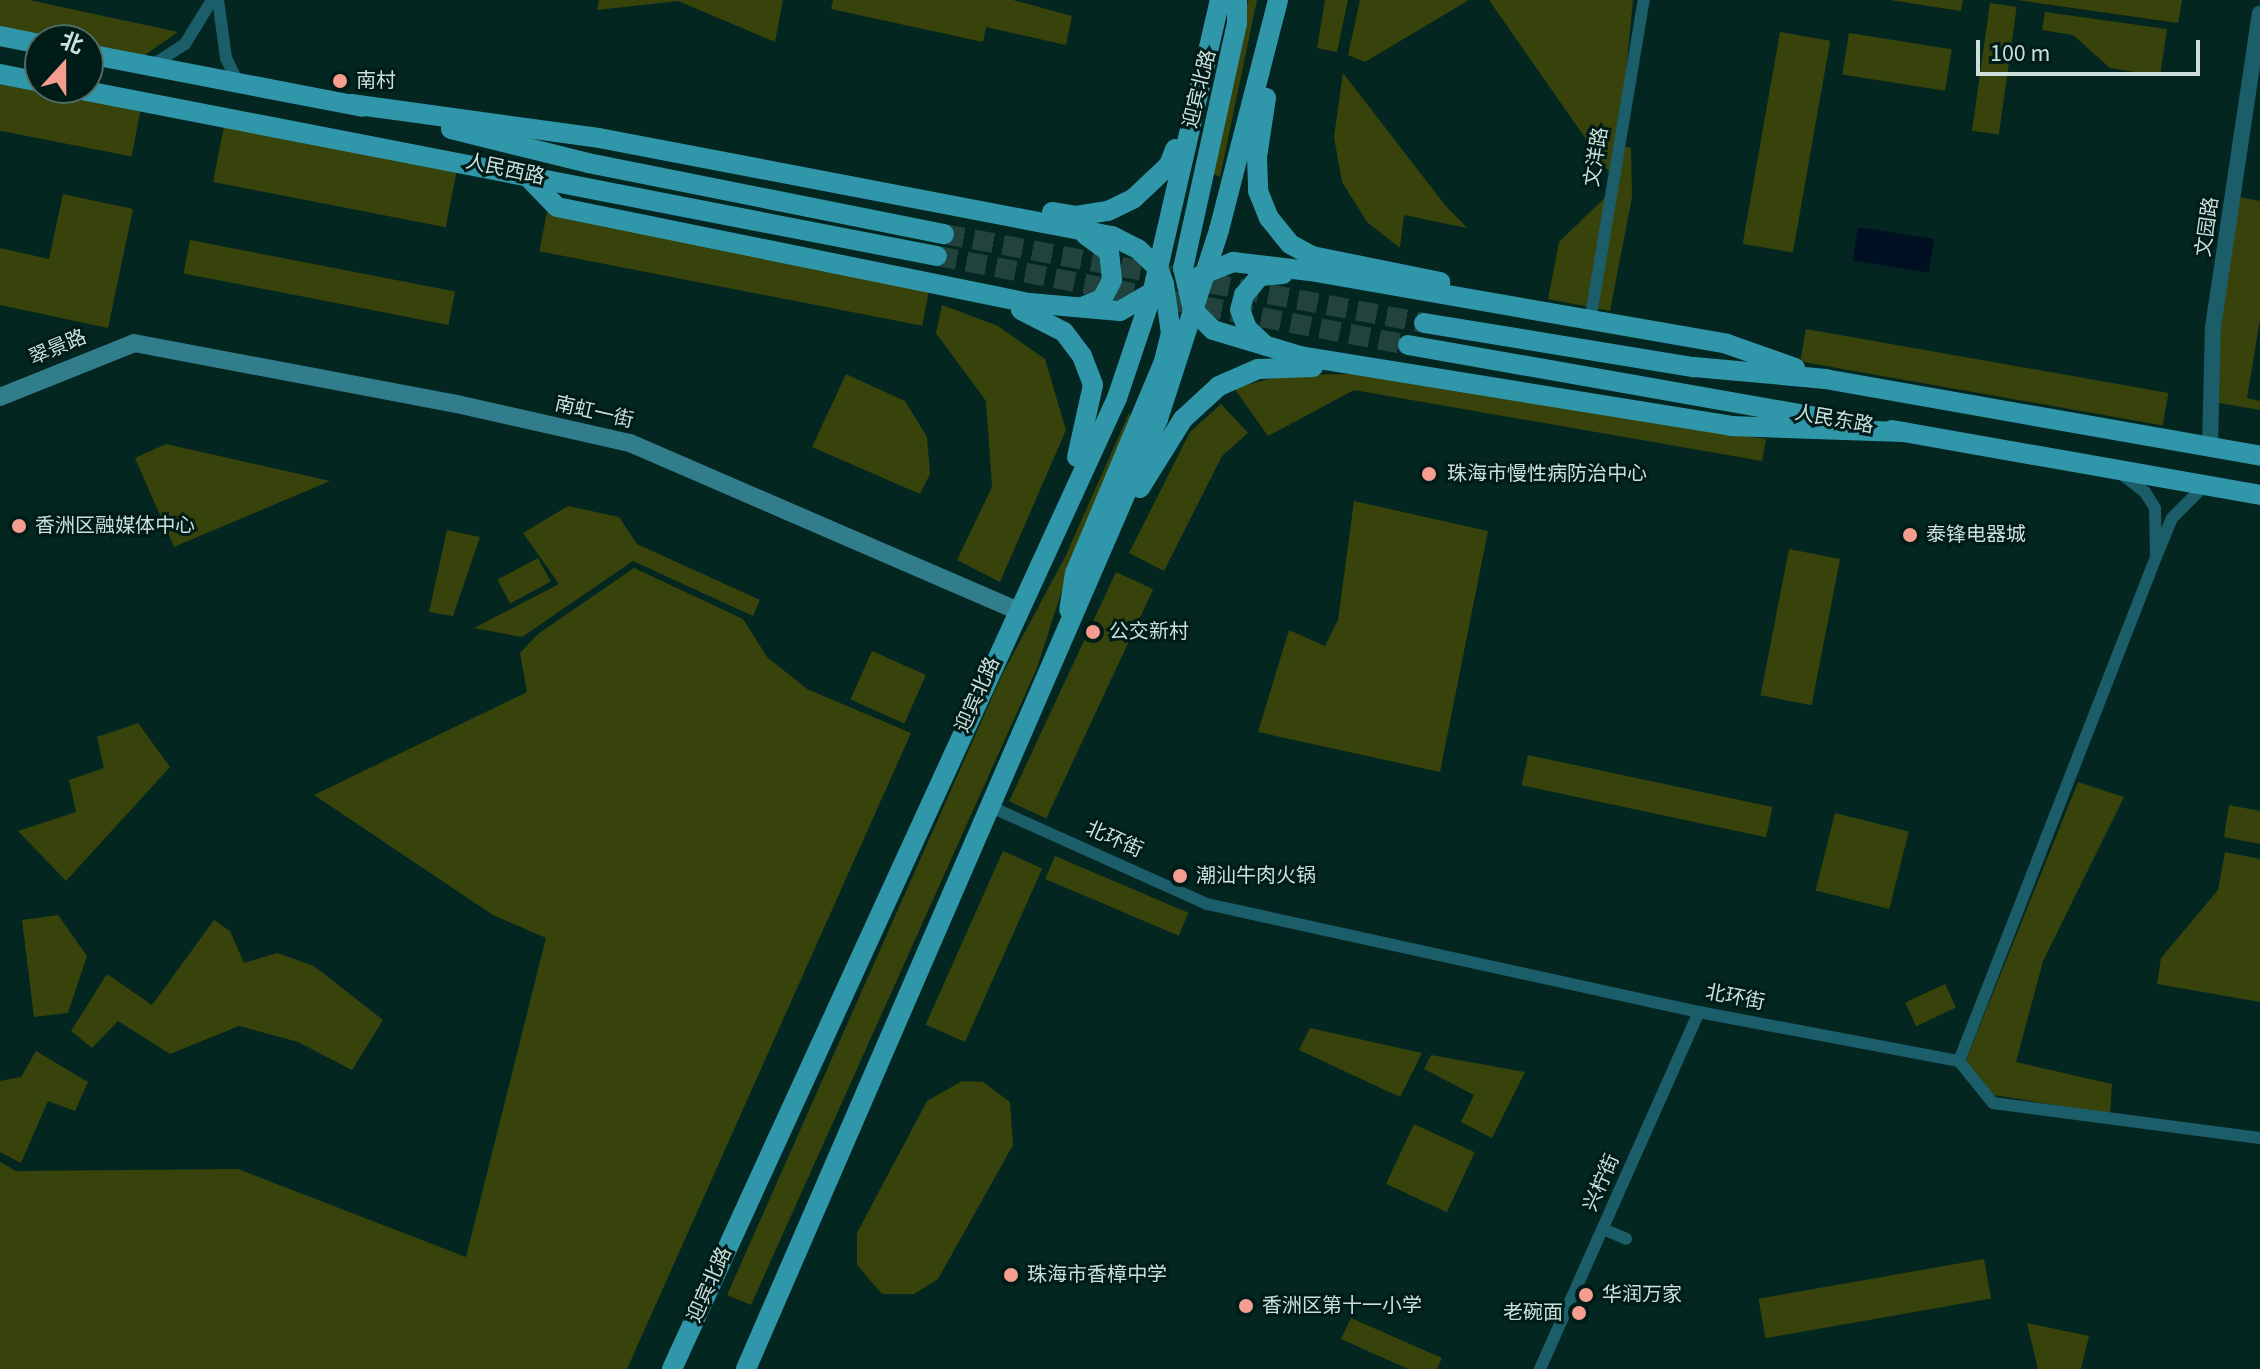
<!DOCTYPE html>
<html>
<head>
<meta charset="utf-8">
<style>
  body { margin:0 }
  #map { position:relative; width:2260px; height:1369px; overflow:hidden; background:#032621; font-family:"Source Sans 3","Noto Sans SC",sans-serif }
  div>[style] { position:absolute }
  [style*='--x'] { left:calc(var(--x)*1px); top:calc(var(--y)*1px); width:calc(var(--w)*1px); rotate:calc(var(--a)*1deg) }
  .green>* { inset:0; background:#37430a; transform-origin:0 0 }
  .water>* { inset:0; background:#001022; transform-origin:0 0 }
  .primary-tunnel>* { height:20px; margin-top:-10px; transform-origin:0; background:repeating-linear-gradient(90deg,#21423d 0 20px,transparent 0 30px) }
  .minor>* { height:12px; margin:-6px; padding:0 6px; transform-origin:6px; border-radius:6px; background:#1b5d69 }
  .tertiary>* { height:16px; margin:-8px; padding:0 8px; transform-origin:8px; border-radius:8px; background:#1b5d69 }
  .secondary>* { height:18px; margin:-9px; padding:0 9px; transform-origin:9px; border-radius:9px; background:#327d8b }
  .primary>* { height:20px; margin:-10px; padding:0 10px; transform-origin:10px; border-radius:10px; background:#3096a9 }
  .dots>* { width:22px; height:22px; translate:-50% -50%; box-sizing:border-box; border:4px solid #001c18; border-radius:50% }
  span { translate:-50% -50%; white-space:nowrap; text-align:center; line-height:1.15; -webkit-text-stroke:6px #001c18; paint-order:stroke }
  .poi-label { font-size:20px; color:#cddfdb }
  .left { translate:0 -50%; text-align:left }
  .right { translate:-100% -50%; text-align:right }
  .street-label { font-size:20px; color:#cddfdb }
  .north { position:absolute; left:24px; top:24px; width:80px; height:80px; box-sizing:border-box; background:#001c18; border:2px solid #526a66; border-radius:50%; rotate:21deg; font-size:22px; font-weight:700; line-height:32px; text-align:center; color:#cddfdb }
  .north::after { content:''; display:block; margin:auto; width:28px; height:36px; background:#f59d8e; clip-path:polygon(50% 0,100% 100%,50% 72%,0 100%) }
  .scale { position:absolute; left:1976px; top:40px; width:224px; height:36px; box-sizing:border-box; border:4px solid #cddfdb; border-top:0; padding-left:10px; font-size:24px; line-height:28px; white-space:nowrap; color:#cddfdb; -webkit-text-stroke:6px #001c18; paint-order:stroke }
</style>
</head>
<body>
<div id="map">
  <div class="green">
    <div style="clip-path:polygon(0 0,29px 0,178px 32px,142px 57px,88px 46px,88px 40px,0 28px)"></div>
    <div style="clip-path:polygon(599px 0,783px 0,775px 42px,678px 1px,597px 10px)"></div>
    <div style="clip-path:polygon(833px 0,1013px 0,1072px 16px,1066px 45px,986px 27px,983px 42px,831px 9px)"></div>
    <div style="clip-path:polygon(1248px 0,1257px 0,1220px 177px,1213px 174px)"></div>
    <div style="clip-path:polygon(1325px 0,1348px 0,1337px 52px,1317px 48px)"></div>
    <div style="clip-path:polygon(1360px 0,1469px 0,1365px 62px,1348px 55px)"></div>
    <div style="clip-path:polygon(1489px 0,1633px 0,1619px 145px,1631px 148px,1632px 197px,1610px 311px,1548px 299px,1559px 242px,1618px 185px)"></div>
    <div style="clip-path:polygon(1890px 0,1963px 0,1961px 11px)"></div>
    <div style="clip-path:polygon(2017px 0,2182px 0,2178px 23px)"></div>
    <div style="left:1990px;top:3px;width:27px;height:129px;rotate:8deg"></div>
    <div style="clip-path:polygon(2045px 12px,2167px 29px,2160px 76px,2110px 68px,2073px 35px,2042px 30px)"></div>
    <div style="left:1780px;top:32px;width:51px;height:215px;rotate:10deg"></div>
    <div style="left:1849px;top:33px;width:104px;height:42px;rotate:9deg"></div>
    <div style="clip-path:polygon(1343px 73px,1445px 205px,1467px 228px,1404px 215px,1400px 248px,1367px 222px,1342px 182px,1334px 137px)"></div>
    <div style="left:0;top:84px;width:143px;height:46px;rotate:11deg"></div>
    <div style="left:224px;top:126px;width:237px;height:57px;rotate:11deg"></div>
    <div style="clip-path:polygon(63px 194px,133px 209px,108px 328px,0 305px,0 248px,49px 259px)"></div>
    <div style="clip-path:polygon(2239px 197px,2260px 201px,2260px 319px,2247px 398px,2260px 401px,2260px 410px,2219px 403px,2220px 326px)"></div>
    <div style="left:547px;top:212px;width:390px;height:40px;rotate:11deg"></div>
    <div style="left:190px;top:240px;width:270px;height:34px;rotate:11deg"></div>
    <div style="clip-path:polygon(942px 305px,998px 326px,1045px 359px,1066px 430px,1000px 582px,957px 560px,992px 487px,986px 401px,936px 333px)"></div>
    <div style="left:1806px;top:329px;width:368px;height:33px;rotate:10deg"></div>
    <div style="clip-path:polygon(846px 374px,905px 401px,927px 437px,930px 474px,920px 494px,812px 447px)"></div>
    <div style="clip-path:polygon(1356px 374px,1766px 439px,1762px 461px,1354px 390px,1268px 436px,1234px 388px,1285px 375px)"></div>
    <div style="clip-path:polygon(1221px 404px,1248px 433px,1222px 456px,1164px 571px,1129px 553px,1190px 432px)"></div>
    <div style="clip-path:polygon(1129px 413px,1132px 418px,1073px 556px,1037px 668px,751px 1305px,727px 1295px,1002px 675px,1066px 555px)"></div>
    <div style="clip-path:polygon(166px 444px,330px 481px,174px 547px,135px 458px)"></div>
    <div style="clip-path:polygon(1354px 501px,1488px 531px,1440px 772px,1258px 732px,1289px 630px,1325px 646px,1338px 620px)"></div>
    <div style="clip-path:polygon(568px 506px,619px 517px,637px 544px,760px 600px,753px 616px,633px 561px,522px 637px,474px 628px,559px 584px,523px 533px)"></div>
    <div style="clip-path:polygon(447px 530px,480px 537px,453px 616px,429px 612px)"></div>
    <div style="left:1789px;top:549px;width:52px;height:149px;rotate:11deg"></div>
    <div style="left:538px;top:558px;width:27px;height:46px;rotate:62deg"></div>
    <div style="clip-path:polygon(634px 568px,743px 619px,767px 657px,807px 689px,911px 733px,627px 1369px,0 1369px,0 1162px,16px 1171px,238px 1169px,466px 1257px,546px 938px,493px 915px,314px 795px,527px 692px,520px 653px,538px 634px)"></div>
    <div style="left:1116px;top:572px;width:41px;height:253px;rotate:25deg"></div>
    <div style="left:872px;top:651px;width:59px;height:53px;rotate:24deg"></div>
    <div style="clip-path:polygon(138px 723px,170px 767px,66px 881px,18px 831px,76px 812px,69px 780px,104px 768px,97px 737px)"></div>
    <div style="left:1528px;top:755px;width:250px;height:31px;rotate:12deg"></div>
    <div style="clip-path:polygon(2078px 782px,2124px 797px,2043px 961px,2016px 1062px,2112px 1084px,2110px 1114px,1994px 1095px,1966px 1060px)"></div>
    <div style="clip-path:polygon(2229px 805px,2260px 811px,2260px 844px,2224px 837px)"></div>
    <div style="left:1835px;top:813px;width:76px;height:80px;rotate:14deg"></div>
    <div style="left:1003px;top:851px;width:43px;height:190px;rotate:24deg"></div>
    <div style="clip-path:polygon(2225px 852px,2260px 859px,2260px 1002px,2157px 984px,2161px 958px,2218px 890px)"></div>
    <div style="left:1055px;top:856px;width:145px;height:25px;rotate:23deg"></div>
    <div style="clip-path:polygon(58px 915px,87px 956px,68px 1013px,34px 1017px,22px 920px)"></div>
    <div style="clip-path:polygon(214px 920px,230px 931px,244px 963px,277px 953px,314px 966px,383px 1020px,352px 1070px,298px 1042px,239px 1026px,170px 1054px,118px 1021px,92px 1048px,71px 1031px,107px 974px,152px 1005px)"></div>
    <div style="left:1945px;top:984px;width:26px;height:44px;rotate:65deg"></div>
    <div style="clip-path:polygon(1310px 1028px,1422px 1053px,1400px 1097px,1299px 1050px)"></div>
    <div style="clip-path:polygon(36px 1051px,88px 1082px,75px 1111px,48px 1101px,21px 1163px,0 1152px,0 1081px,21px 1077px)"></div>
    <div style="clip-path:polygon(1431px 1055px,1525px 1072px,1492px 1138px,1461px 1122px,1474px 1095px,1424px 1069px)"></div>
    <div style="clip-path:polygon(962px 1081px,983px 1082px,1010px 1102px,1013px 1145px,938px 1279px,914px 1294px,882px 1294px,857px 1265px,857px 1233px,927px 1101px)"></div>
    <div style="left:1414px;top:1124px;width:67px;height:66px;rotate:25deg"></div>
    <div style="left:1984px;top:1259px;width:40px;height:229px;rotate:80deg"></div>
    <div style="clip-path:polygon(1351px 1318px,1442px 1358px,1437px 1369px,1408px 1369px,1341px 1339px)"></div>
    <div style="clip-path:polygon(2027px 1323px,2089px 1336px,2081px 1369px,2038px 1369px)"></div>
  </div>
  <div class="water">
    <div style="left:1858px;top:227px;width:77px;height:34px;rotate:9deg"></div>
  </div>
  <div class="primary-tunnel">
    <div style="--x:944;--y:234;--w:488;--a:10.5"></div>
    <div style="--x:937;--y:256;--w:479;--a:10.7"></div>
  </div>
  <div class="minor">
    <div style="--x:218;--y:0;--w:59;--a:82.1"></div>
    <div style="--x:226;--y:58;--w:30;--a:64"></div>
    <div style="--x:151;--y:66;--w:40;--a:-32.9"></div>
    <div style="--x:185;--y:44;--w:52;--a:-58.5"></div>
    <div style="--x:1590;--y:321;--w:326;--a:-80.5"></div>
    <div style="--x:2123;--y:475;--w:28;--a:38"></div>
    <div style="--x:2145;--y:492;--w:19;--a:58"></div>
    <div style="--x:2155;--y:508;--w:49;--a:88.8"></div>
    <div style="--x:2156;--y:557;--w:42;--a:-67.7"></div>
    <div style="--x:2172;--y:518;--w:47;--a:-45"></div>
    <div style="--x:991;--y:807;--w:237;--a:24.2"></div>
    <div style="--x:1207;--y:904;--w:504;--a:12.38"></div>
    <div style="--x:1699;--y:1012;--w:265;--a:10.7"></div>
    <div style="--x:1959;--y:1061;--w:541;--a:-68.65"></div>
    <div style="--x:1959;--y:1061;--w:54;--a:51"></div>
    <div style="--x:1993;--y:1103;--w:269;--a:7.5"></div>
    <div style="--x:1603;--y:1229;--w:25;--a:23"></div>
    <div style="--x:1540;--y:1369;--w:391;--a:-66"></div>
  </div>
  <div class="tertiary">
    <div style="--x:2210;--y:447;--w:120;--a:-88.6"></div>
    <div style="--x:2213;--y:327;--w:317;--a:-81.5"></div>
  </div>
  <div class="secondary">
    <div style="--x:0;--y:397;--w:144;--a:-21.9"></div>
    <div style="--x:134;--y:343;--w:329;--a:10.7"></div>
    <div style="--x:457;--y:404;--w:177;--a:12.7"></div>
    <div style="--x:630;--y:443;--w:421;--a:23.4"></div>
  </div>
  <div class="primary">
    <div style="--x:1237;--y:0;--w:23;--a:90"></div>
    <div style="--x:1237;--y:23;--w:251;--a:102.4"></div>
    <div style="--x:1183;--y:268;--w:43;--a:76.6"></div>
    <div style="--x:1193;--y:310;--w:28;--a:45"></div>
    <div style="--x:1213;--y:330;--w:91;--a:16.6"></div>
    <div style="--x:1300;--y:356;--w:436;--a:9.2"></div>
    <div style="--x:1730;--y:426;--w:173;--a:2"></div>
    <div style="--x:0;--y:36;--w:41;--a:11.3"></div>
    <div style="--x:88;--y:54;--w:279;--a:10.9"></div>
    <div style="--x:0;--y:74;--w:41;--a:11.3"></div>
    <div style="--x:71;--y:88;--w:882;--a:10.98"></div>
    <div style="--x:1266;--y:98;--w:60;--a:98.7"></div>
    <div style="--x:1257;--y:157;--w:34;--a:88"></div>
    <div style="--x:1258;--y:191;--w:29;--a:68"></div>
    <div style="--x:1269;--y:218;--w:33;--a:51"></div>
    <div style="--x:1290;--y:244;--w:25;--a:29"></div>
    <div style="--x:1312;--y:256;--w:131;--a:11.5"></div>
    <div style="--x:351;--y:104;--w:250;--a:7.8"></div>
    <div style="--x:599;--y:138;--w:522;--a:10.82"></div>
    <div style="--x:1112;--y:236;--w:29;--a:27"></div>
    <div style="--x:1138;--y:249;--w:28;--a:44"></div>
    <div style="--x:1158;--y:268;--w:17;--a:69"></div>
    <div style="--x:1164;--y:284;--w:49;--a:81.9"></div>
    <div style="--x:1171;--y:333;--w:32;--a:104"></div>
    <div style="--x:1163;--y:364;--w:227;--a:112.8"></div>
    <div style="--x:1075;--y:573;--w:37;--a:99"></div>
    <div style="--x:451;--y:129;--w:141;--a:13.9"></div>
    <div style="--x:588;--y:163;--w:363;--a:11.3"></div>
    <div style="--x:524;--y:173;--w:47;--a:45.9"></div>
    <div style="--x:557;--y:207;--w:483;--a:11.5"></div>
    <div style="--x:1030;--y:303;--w:90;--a:5.1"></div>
    <div style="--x:1120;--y:311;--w:44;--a:-30.1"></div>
    <div style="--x:1052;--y:212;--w:24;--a:9"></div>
    <div style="--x:1076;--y:216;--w:32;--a:-9"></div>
    <div style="--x:1108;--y:211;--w:28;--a:-26"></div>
    <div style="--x:1133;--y:199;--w:50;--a:-43.4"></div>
    <div style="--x:1169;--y:165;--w:17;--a:-69"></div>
    <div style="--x:1201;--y:275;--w:35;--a:-22"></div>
    <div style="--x:1233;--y:262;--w:78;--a:6.7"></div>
    <div style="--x:1310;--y:271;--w:423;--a:9.9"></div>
    <div style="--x:1727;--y:344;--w:72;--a:19.4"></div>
    <div style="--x:1082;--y:307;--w:22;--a:-22"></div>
    <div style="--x:1102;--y:299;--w:21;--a:-62"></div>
    <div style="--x:1112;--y:280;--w:28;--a:-96"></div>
    <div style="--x:1109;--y:252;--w:29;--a:-144"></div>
    <div style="--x:1021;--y:310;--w:48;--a:27.1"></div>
    <div style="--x:1064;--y:332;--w:30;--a:53"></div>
    <div style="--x:1082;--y:356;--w:31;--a:69"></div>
    <div style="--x:1093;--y:385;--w:74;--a:102.5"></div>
    <div style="--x:1424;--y:323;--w:274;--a:9.3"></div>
    <div style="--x:1694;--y:367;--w:132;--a:5.2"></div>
    <div style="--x:1825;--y:379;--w:442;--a:10"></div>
    <div style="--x:1408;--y:345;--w:432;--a:10"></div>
    <div style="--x:1266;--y:346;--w:26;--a:-137"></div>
    <div style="--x:1247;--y:328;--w:19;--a:-111"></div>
    <div style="--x:1240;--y:310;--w:16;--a:-75"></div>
    <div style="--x:1244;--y:295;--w:25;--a:-50"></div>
    <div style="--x:1260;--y:276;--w:23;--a:-5"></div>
    <div style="--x:1892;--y:430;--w:374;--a:10"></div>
    <div style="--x:1140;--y:488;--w:81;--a:-58.1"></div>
    <div style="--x:1183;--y:419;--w:49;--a:-42.5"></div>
    <div style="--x:1219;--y:386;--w:43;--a:-23.6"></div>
    <div style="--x:1258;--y:369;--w:55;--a:-2.1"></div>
    <div style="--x:672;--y:1369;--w:1068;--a:-65.38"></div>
    <div style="--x:1117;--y:398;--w:110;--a:-71.4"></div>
    <div style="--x:1152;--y:294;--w:302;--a:-77"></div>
    <div style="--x:746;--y:1369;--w:1035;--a:-66.55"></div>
    <div style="--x:1158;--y:419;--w:199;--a:-72.1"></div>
    <div style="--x:1219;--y:230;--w:237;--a:-75.6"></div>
  </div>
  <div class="dots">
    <div style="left:340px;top:81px;background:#f59d8e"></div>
    <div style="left:1429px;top:474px;background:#f59d8e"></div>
    <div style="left:19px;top:526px;background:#f59d8e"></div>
    <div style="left:1910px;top:535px;background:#f59d8e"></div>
    <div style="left:1093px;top:632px;background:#f59d8e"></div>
    <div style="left:1180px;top:876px;background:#f59d8e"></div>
    <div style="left:1011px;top:1275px;background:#f59d8e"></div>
    <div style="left:1586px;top:1295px;background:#f59d8e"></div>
    <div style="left:1246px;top:1306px;background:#f59d8e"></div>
    <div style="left:1579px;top:1313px;background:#f59d8e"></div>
  </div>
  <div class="poi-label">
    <span class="left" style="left:356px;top:81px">南村</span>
    <span class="left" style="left:1447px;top:474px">珠海市慢性病防治中心</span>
    <span class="left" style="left:35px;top:526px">香洲区融媒体中心</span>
    <span class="left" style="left:1926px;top:535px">泰锋电器城</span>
    <span class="left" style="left:1109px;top:632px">公交新村</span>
    <span class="left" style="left:1196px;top:876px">潮汕牛肉火锅</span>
    <span class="left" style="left:1027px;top:1275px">珠海市香樟中学</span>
    <span class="left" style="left:1602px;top:1295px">华润万家</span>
    <span class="left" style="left:1262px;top:1306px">香洲区第十一小学</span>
    <span class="right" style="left:1563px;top:1313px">老碗面</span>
  </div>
  <div class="street-label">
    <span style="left:1200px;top:89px;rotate:-76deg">迎宾北路</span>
    <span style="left:1597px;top:157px;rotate:-81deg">文洋路</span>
    <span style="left:505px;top:170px;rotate:12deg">人民西路</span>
    <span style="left:2208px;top:227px;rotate:-82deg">文园路</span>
    <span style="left:58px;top:348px;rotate:-23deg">翠景路</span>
    <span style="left:594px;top:413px;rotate:13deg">南虹一街</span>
    <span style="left:1834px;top:420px;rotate:10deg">人民东路</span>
    <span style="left:978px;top:695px;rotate:-66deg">迎宾北路</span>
    <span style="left:1114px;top:840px;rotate:24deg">北环街</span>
    <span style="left:1735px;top:998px;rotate:11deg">北环街</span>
    <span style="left:1602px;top:1183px;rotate:-66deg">兴柠街</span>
    <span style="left:710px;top:1285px;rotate:-66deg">迎宾北路</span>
  </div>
  <div class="north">北</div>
  <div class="scale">100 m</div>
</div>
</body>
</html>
